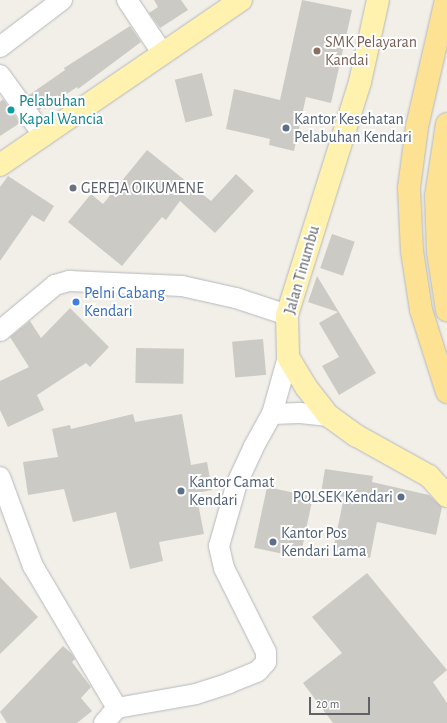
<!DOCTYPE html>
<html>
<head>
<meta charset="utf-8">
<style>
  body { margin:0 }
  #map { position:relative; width:447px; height:723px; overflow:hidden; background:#f1efe8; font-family:"Alegreya Sans",sans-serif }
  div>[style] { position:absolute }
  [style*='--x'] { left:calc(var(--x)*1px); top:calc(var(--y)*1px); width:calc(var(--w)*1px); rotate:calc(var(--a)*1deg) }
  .building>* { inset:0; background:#cccac5; transform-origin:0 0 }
  .roads { filter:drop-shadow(0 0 1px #b5b8bc) drop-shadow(0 0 1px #b5b8bc) }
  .minor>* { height:20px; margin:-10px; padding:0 10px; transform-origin:10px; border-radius:10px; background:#fff }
  .major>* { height:22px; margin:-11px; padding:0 11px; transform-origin:11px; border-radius:11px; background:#fff2af }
  .highway>* { height:22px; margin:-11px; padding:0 11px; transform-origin:11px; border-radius:11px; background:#fde293 }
  .dots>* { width:11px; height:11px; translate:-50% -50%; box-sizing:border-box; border:2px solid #fff; border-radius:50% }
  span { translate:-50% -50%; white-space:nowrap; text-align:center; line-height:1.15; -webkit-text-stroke:4px #fff; paint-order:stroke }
  .education-label { font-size:16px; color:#785e54 }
  .left { translate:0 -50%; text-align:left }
  .culture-label { font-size:16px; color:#0d838f }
  .service-label { font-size:16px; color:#4e5e75 }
  .right { translate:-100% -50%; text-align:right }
  .worship-label { font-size:16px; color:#5b616d }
  .street-label { font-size:16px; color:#5f6368 }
  .shop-label { font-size:16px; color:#366cbe }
  .scale { position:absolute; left:309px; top:697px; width:61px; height:18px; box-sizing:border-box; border:2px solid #5f6368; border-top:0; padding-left:5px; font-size:12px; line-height:14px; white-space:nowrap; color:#5f6368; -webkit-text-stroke:3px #fff; paint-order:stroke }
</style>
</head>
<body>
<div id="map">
  <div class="building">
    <div style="clip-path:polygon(154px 0,181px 0,188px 10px,160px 28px,149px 13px,158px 7px)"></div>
    <div style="clip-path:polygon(302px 0,352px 10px,331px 103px,306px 97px,294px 151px,269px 145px,270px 139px,226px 129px,234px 89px,280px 100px)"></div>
    <div style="clip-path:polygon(130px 26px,141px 42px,78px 89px,77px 87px,45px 109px,43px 107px,39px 110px,29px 95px,65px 70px,64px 68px)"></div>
    <div style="left:202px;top:73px;width:44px;height:28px;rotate:76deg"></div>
    <div style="clip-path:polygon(3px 99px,20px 123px,0 136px,0 102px)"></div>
    <div style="clip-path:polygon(147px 150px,211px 201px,236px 174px,254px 191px,215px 233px,180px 201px,166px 220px,162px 217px,122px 266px,68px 222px,91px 194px,103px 204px)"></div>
    <div style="clip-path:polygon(8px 176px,54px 206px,44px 222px,32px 215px,0 261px,0 187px)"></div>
    <div style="left:332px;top:234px;width:24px;height:36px;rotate:19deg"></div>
    <div style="clip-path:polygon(317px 276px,376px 373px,339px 395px,322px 366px,339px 357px,319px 323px,338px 312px,308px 302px)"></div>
    <div style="clip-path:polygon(70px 308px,109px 347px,90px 367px,86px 363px,37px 395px,44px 410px,8px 427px,0 410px,0 381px,29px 367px,10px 337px,30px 321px,41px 338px)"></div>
    <div style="left:263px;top:339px;width:36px;height:31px;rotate:85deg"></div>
    <div style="left:136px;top:348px;width:48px;height:35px;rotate:1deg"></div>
    <div style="clip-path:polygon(133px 414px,135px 422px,182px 414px,191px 465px,207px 462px,212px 490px,196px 493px,204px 534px,159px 542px,163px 561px,130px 569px,116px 512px,73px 522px,64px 489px,28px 495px,23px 462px,58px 457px,52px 429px,70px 425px,71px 429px)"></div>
    <div style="clip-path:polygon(325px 469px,373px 476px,372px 482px,429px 495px,442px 507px,436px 535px,377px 522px,370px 558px,333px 550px,344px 497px,321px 493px)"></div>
    <div style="left:267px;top:487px;width:47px;height:62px;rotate:12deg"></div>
    <div style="clip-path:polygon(367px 573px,447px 670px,433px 682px,447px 703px,447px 723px,333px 723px,303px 683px,342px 653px,312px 617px)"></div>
    <div style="clip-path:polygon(0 577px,38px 617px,0 654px)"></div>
    <div style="clip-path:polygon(63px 646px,72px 654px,75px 659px,72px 662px,91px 687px,81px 698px,92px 711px,77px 723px,7px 723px,0 712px)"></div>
  </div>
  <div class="roads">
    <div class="minor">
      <div style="--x:127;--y:0;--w:65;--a:56.3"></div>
      <div style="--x:0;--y:47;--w:78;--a:-37.2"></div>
      <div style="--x:0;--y:75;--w:75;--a:54.2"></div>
      <div style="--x:0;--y:331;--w:72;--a:-39.9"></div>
      <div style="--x:55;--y:285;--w:15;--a:-16"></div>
      <div style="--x:69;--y:281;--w:113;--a:2.5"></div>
      <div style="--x:182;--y:286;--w:55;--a:12.5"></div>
      <div style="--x:236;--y:298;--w:54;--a:18.4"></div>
      <div style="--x:272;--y:414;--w:28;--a:-2"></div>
      <div style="--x:300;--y:413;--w:29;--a:6"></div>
      <div style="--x:0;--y:477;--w:95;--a:69.7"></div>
      <div style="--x:33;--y:566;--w:165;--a:59.4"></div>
      <div style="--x:104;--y:723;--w:20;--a:-49"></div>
      <div style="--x:117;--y:708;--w:80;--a:-10"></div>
      <div style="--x:196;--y:694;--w:35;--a:-18"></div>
      <div style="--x:229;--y:683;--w:31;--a:-22"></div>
      <div style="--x:258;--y:671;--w:12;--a:-48"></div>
      <div style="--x:266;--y:662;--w:10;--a:-90"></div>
      <div style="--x:266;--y:652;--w:94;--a:-116.6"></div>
      <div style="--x:224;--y:568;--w:23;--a:-103"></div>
      <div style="--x:219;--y:546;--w:66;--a:-74.1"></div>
      <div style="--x:237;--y:483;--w:38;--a:-65"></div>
      <div style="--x:253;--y:448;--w:39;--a:-61"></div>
      <div style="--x:272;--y:414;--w:59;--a:-74.3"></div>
    </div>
    <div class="major">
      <div style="--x:378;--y:0;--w:84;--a:102.4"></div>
      <div style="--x:360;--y:82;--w:244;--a:107.4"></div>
      <div style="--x:287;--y:315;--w:42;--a:88.6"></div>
      <div style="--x:288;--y:357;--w:35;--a:59"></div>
      <div style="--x:306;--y:387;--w:37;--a:52"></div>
      <div style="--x:329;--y:416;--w:34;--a:36"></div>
      <div style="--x:357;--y:436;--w:82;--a:29.1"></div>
      <div style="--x:429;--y:476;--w:27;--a:48"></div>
      <div style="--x:0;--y:165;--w:292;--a:-34.4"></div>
    </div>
    <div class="highway">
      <div style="--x:446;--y:0;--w:130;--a:102.9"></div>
      <div style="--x:417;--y:127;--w:62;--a:97.5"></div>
      <div style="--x:409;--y:188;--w:63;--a:87.3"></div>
      <div style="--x:412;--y:251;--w:60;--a:81.3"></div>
      <div style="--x:421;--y:310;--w:86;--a:72.4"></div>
      <div style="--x:447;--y:124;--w:73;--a:98.7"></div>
      <div style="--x:436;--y:196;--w:56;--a:88"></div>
      <div style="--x:438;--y:252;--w:59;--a:81.2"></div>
    </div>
  </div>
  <div class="dots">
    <div style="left:317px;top:51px;background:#8d6e63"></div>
    <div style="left:11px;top:110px;background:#0f9aa8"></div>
    <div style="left:286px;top:128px;background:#5c6f8a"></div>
    <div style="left:73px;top:188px;background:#6b7280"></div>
    <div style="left:76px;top:302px;background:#3f7fe0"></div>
    <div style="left:181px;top:491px;background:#5c6f8a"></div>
    <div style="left:401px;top:497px;background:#5c6f8a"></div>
    <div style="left:273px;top:542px;background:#5c6f8a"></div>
  </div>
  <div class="education-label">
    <span class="left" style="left:325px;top:51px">SMK Pelayaran<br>Kandai</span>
  </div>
  <div class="culture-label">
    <span class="left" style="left:19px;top:110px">Pelabuhan<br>Kapal Wancia</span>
  </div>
  <div class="service-label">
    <span class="left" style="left:294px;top:128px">Kantor Kesehatan<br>Pelabuhan Kendari</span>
    <span class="left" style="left:189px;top:491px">Kantor Camat<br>Kendari</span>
    <span class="right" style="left:393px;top:497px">POLSEK Kendari</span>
    <span class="left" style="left:281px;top:542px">Kantor Pos<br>Kendari Lama</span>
  </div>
  <div class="worship-label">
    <span class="left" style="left:81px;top:188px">GEREJA OIKUMENE</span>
  </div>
  <div class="street-label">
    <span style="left:302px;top:270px;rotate:-74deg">Jalan Tinumbu</span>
  </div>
  <div class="shop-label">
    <span class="left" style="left:84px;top:302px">Pelni Cabang<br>Kendari</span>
  </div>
  <div class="scale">20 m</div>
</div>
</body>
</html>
